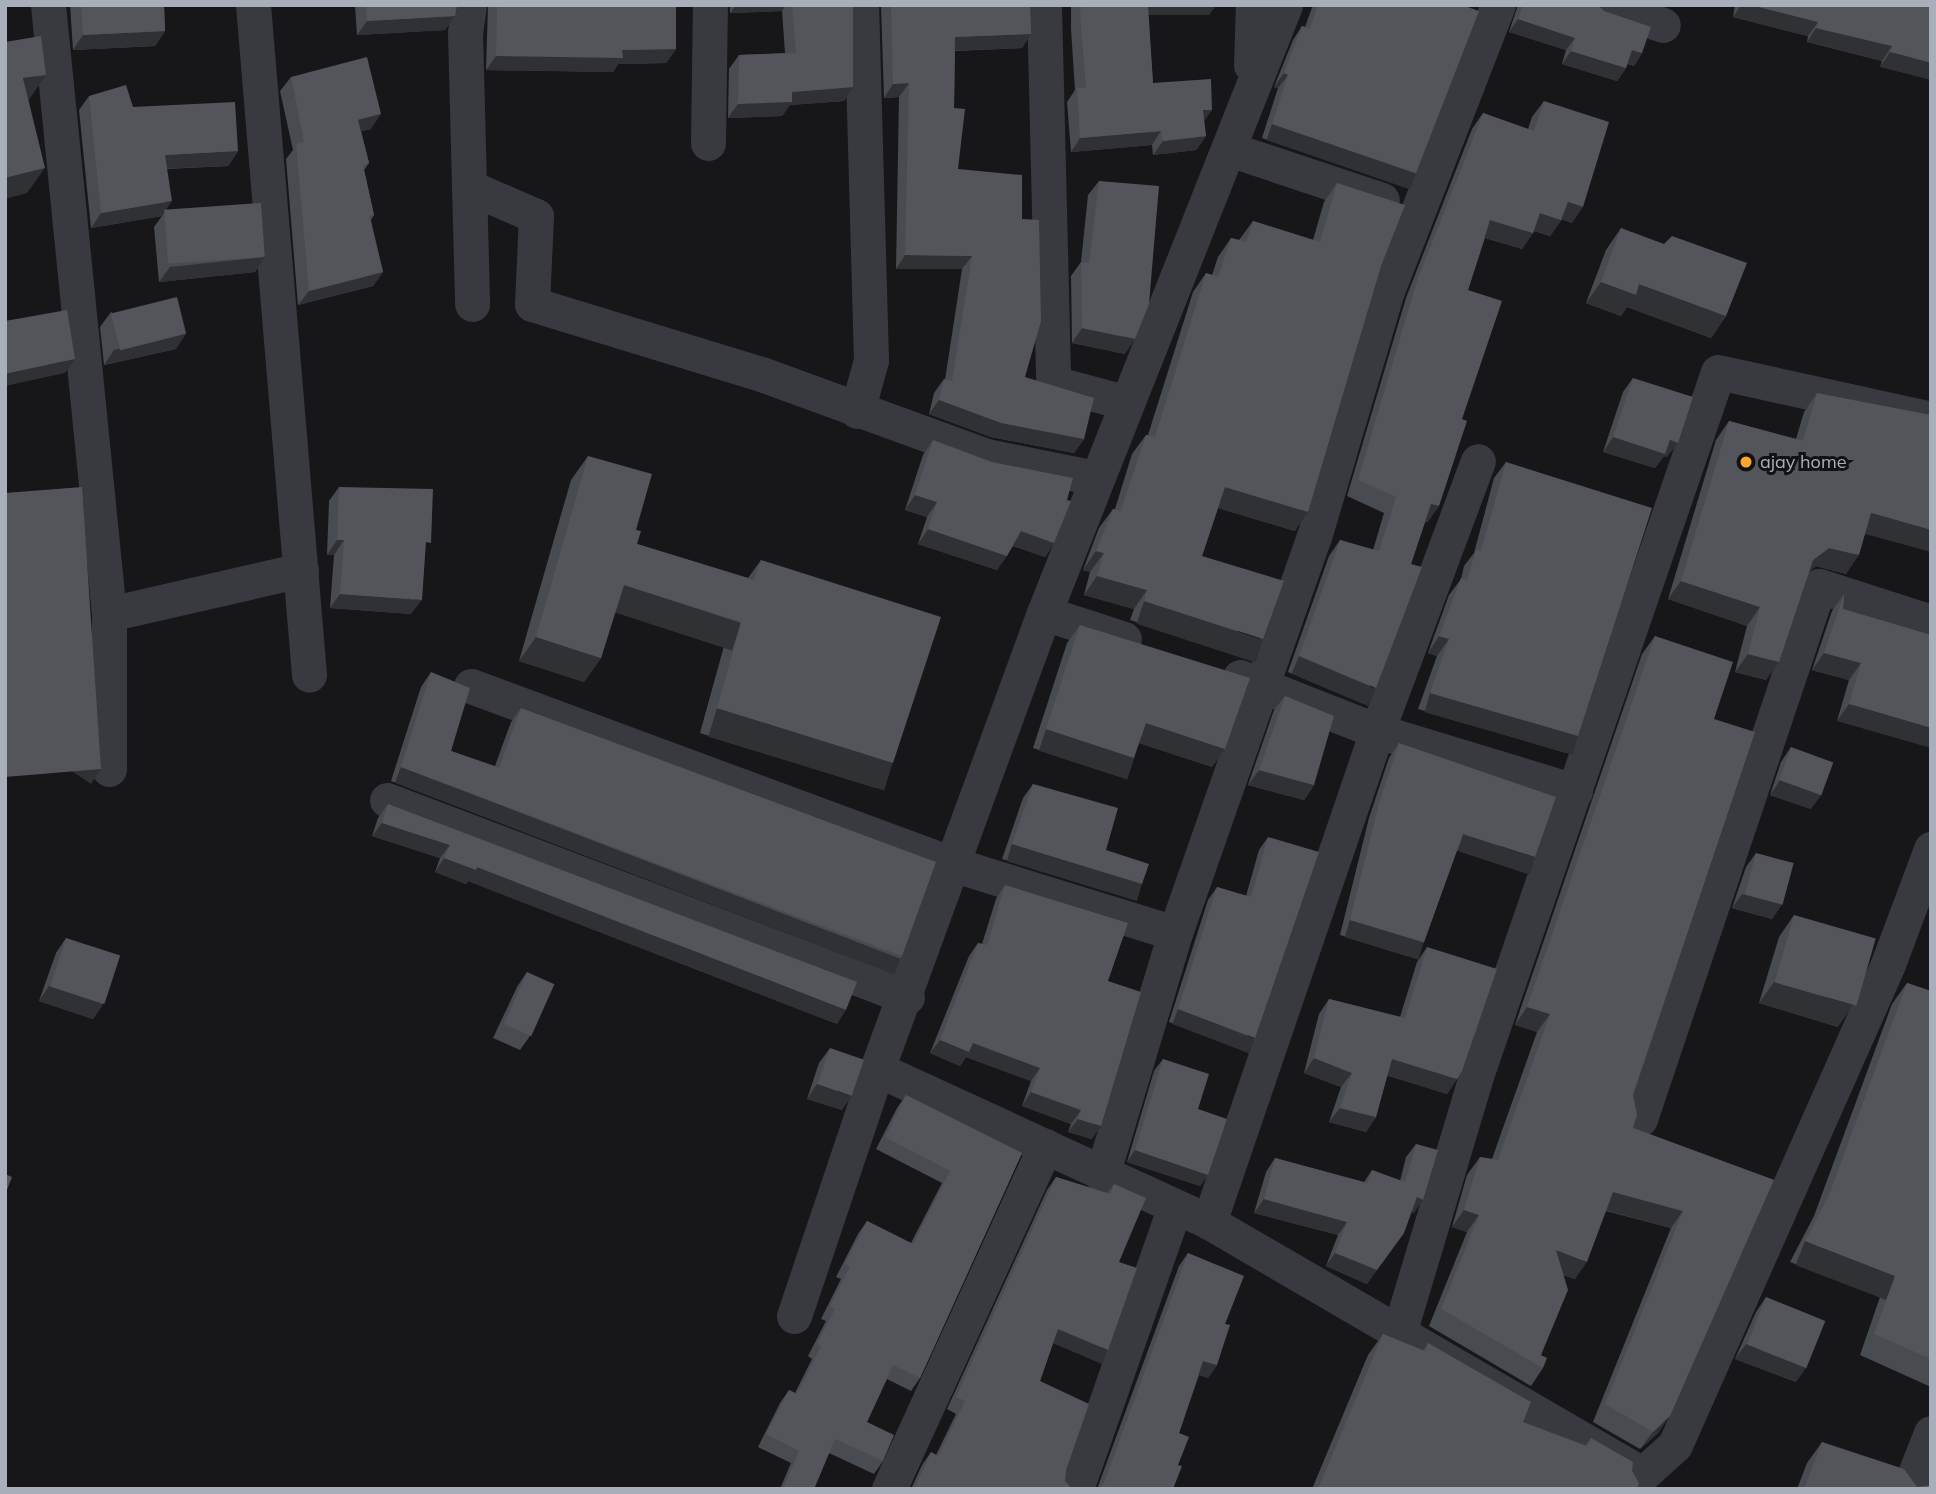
<!DOCTYPE html>
<html>
<head>
<meta charset="utf-8">
<style>
  body { margin:0 }
  #map { position:relative; width:1936px; height:1494px; overflow:hidden; background:#17171a; font-family:Mulish,sans-serif }
  div>[style] { position:absolute }
  [style*='--x'] { left:calc(var(--x)*1px); top:calc(var(--y)*1px); width:calc(var(--w)*1px); rotate:calc(var(--a)*1deg) }
  .street>* { height:35px; margin:-17.5px; padding:0 17.5px; transform-origin:17.5px; border-radius:17.5px; background:#383a3f }
  .wall>* { inset:0; background:#484b4f }
  .shaded-wall>* { inset:0; background:#303135; transform-origin:0 0 }
  .building>* { inset:0; background:#53555b; transform-origin:0 0 }
  .dots>* { width:19px; height:19px; translate:-50% -50%; box-sizing:border-box; border:4px solid #121215; border-radius:50% }
  span { translate:-50% -50%; white-space:nowrap; text-align:center; line-height:1.15; -webkit-text-stroke:6px #121215; paint-order:stroke }
  .poi-label { font-size:18px; color:#a9afba }
  .left { translate:0 -50%; text-align:left }
  .frame { position:absolute; inset:0; border:7px solid #a9afba; pointer-events:none }
</style>
</head>
<body>
<div id="map">
  <div class="street">
    <div style="--x:48;--y:5;--w:612;--a:84.28"></div>
    <div style="--x:109;--y:614;--w:155;--a:90"></div>
    <div style="--x:253;--y:5;--w:672;--a:85.22"></div>
    <div style="--x:469;--y:5;--w:27;--a:98"></div>
    <div style="--x:465;--y:32;--w:272;--a:88.5"></div>
    <div style="--x:1044;--y:5;--w:378;--a:88.6"></div>
    <div style="--x:1053;--y:383;--w:73;--a:15"></div>
    <div style="--x:1602;--y:5;--w:64;--a:18.2"></div>
    <div style="--x:1251;--y:65;--w:60;--a:-88.1"></div>
    <div style="--x:708;--y:143;--w:138;--a:-89.2"></div>
    <div style="--x:1229;--y:149;--w:161;--a:18.4"></div>
    <div style="--x:469;--y:187;--w:73;--a:23.4"></div>
    <div style="--x:536;--y:216;--w:88;--a:92.6"></div>
    <div style="--x:532;--y:304;--w:243;--a:17"></div>
    <div style="--x:764;--y:375;--w:236;--a:20"></div>
    <div style="--x:986;--y:456;--w:111;--a:11.4"></div>
    <div style="--x:857;--y:411;--w:53;--a:-74.6"></div>
    <div style="--x:871;--y:360;--w:355;--a:-91.6"></div>
    <div style="--x:1044;--y:613;--w:84;--a:18"></div>
    <div style="--x:109;--y:614;--w:197;--a:-12.9"></div>
    <div style="--x:1240;--y:677;--w:147;--a:21.5"></div>
    <div style="--x:1377;--y:731;--w:207;--a:16.9"></div>
    <div style="--x:471;--y:686;--w:516;--a:20.3"></div>
    <div style="--x:955;--y:865;--w:230;--a:17.2"></div>
    <div style="--x:1175;--y:933;--w:420;--a:-70.7"></div>
    <div style="--x:1314;--y:537;--w:257;--a:-73.5"></div>
    <div style="--x:1387;--y:291;--w:307;--a:-68.8"></div>
    <div style="--x:387;--y:800;--w:556;--a:20.75"></div>
    <div style="--x:877;--y:1069;--w:366;--a:24.7"></div>
    <div style="--x:1209;--y:1222;--w:519;--a:-71.11"></div>
    <div style="--x:1377;--y:731;--w:288;--a:-69.5"></div>
    <div style="--x:1640;--y:1119;--w:562;--a:-71.44"></div>
    <div style="--x:1819;--y:586;--w:118;--a:17.8"></div>
    <div style="--x:1102;--y:1175;--w:253;--a:-73.2"></div>
    <div style="--x:1209;--y:1222;--w:486;--a:30.2"></div>
    <div style="--x:794;--y:1316;--w:261;--a:-71.4"></div>
    <div style="--x:877;--y:1069;--w:486;--a:-69.9"></div>
    <div style="--x:1044;--y:613;--w:654;--a:-68.38"></div>
    <div style="--x:1399;--y:1333;--w:268;--a:-73.3"></div>
    <div style="--x:1476;--y:1076;--w:744;--a:-71.03"></div>
    <div style="--x:1718;--y:372;--w:218;--a:12.4"></div>
    <div style="--x:1643;--y:1474;--w:43;--a:-42.2"></div>
    <div style="--x:1675;--y:1445;--w:526;--a:-66.11"></div>
    <div style="--x:1888;--y:964;--w:123;--a:-69.5"></div>
    <div style="--x:889;--y:1489;--w:377;--a:-65.5"></div>
    <div style="--x:1076;--y:1489;--w:299;--a:-70.7"></div>
    <div style="--x:1909;--y:1489;--w:60;--a:-68.6"></div>
  </div>
  <div class="wall">
    <div style="clip-path:polygon(70px 5px,164px 5px,165px 31px,155px 46px,73px 50px)"></div>
    <div style="clip-path:polygon(355px 5px,457px 5px,455px 16px,445px 30px,357px 35px)"></div>
    <div style="clip-path:polygon(488px 5px,678px 5px,676px 8px,676px 49px,666px 63px,618px 64px,613px 72px,486px 70px)"></div>
    <div style="clip-path:polygon(730px 5px,853px 5px,853px 87px,844px 101px,790px 105px,782px 116px,728px 118px,729px 69px,739px 55px,785px 53px,782px 11px,730px 13px)"></div>
    <div style="clip-path:polygon(881px 5px,1030px 5px,1031px 34px,1022px 48px,955px 51px,954px 108px,958px 169px,1022px 219px,1025px 377px,1084px 439px,1074px 453px,991px 437px,929px 414px,934px 393px,944px 379px,945px 380px,962px 269px,896px 269px,899px 97px,884px 98px)"></div>
    <div style="clip-path:polygon(1071px 5px,1216px 5px,1209px 15px,1148px 15px,1153px 83px,1204px 121px,1206px 136px,1196px 150px,1153px 155px,1152px 145px,1071px 152px,1067px 102px,1075px 90px,1071px 29px)"></div>
    <div style="clip-path:polygon(1313px 5px,1462px 5px,1416px 173px,1406px 187px,1262px 138px,1278px 88px,1274px 87px,1293px 40px,1302px 26px,1305px 27px)"></div>
    <div style="clip-path:polygon(1518px 5px,1598px 5px,1642px 53px,1634px 66px,1627px 64px,1626px 68px,1617px 81px,1562px 64px,1566px 50px,1509px 32px)"></div>
    <div style="clip-path:polygon(1735px 5px,1931px 5px,1880px 67px,1882px 61px,1807px 42px,1808px 36px,1733px 17px)"></div>
    <div style="clip-path:polygon(291px 77px,371px 129px,361px 131px,369px 163px,364px 170px,374px 215px,371px 220px,383px 272px,373px 286px,298px 305px,286px 159px,293px 150px,280px 91px)"></div>
    <div style="clip-path:polygon(89px 96px,133px 107px,238px 151px,228px 166px,167px 169px,164px 212px,265px 257px,255px 272px,159px 282px,154px 227px,162px 216px,91px 228px,79px 110px)"></div>
    <div style="clip-path:polygon(1544px 101px,1572px 223px,1562px 219px,1550px 236px,1534px 231px,1522px 249px,1485px 238px,1468px 290px,1428px 522px,1425px 522px,1364px 704px,1288px 672px,1329px 556px,1340px 540px,1373px 550px,1384px 513px,1347px 496px,1406px 298px,1472px 129px,1483px 113px,1528px 129px,1532px 117px)"></div>
    <div style="clip-path:polygon(1099px 181px,1125px 354px,1072px 343px,1071px 276px,1081px 262px,1088px 195px)"></div>
    <div style="clip-path:polygon(1337px 183px,1381px 266px,1295px 531px,1218px 508px,1202px 556px,1250px 658px,1130px 620px,1134px 609px,1084px 595px,1090px 572px,1083px 570px,1099px 528px,1113px 509px,1115px 509px,1132px 454px,1146px 435px,1148px 435px,1193px 292px,1206px 273px,1212px 275px,1218px 257px,1231px 238px,1239px 240px,1253px 221px,1313px 240px,1324px 202px)"></div>
    <div style="clip-path:polygon(1621px 228px,1726px 316px,1711px 338px,1627px 307px,1621px 316px,1586px 303px,1606px 250px)"></div>
    <div style="clip-path:polygon(111px 312px,176px 349px,104px 365px,100px 327px)"></div>
    <div style="clip-path:polygon(1633px 378px,1667px 457px,1664px 456px,1655px 468px,1603px 452px,1623px 392px)"></div>
    <div style="clip-path:polygon(1817px 393px,1865px 534px,1846px 574px,1816px 566px,1810px 571px,1766px 680px,1735px 672px,1747px 626px,1668px 599px,1716px 440px,1729px 421px,1796px 439px,1804px 412px)"></div>
    <div style="clip-path:polygon(933px 440px,1054px 543px,1045px 557px,1013px 546px,997px 570px,918px 544px,927px 517px,905px 510px,923px 455px)"></div>
    <div style="clip-path:polygon(588px 456px,636px 530px,637px 544px,748px 578px,761px 560px,876px 788px,700px 733px,724px 646px,615px 612px,601px 658px,584px 682px,519px 661px,571px 480px)"></div>
    <div style="clip-path:polygon(1506px 462px,1566px 753px,1418px 709px,1437px 656px,1428px 653px,1449px 595px,1461px 579px,1464px 566px,1474px 553px,1494px 478px)"></div>
    <div style="clip-path:polygon(339px 487px,425px 551px,411px 614px,330px 608px,334px 555px,327px 555px,329px 501px)"></div>
    <div style="clip-path:polygon(1844px 594px,1843px 609px,1931px 635px,1837px 721px,1849px 680px,1812px 670px,1832px 611px)"></div>
    <div style="clip-path:polygon(1080px 625px,1225px 749px,1212px 767px,1139px 743px,1121px 777px,1033px 748px,1067px 643px)"></div>
    <div style="clip-path:polygon(1655px 636px,1714px 719px,1633px 1095px,1633px 1128px,1774px 1180px,1658px 1433px,1640px 1449px,1593px 1422px,1671px 1228px,1606px 1211px,1575px 1279px,1563px 1275px,1541px 1355px,1543px 1368px,1531px 1386px,1429px 1326px,1467px 1232px,1452px 1227px,1467px 1175px,1480px 1157px,1492px 1159px,1537px 1032px,1515px 1025px,1642px 654px)"></div>
    <div style="clip-path:polygon(431px 672px,451px 751px,495px 766px,511px 722px,521px 708px,902px 956px,892px 970px,391px 781px,421px 687px)"></div>
    <div style="clip-path:polygon(1285px 696px,1314px 785px,1304px 800px,1248px 785px,1274px 710px)"></div>
    <div style="clip-path:polygon(1399px 743px,1525px 872px,1457px 850px,1424px 942px,1414px 957px,1340px 935px,1369px 818px,1389px 758px)"></div>
    <div style="clip-path:polygon(1791px 747px,1811px 809px,1770px 795px,1781px 762px)"></div>
    <div style="clip-path:polygon(1033px 784px,1106px 850px,1132px 899px,1002px 859px,1023px 798px)"></div>
    <div style="clip-path:polygon(388px 804px,837px 1024px,468px 881px,466px 884px,435px 872px,440px 858px,372px 836px,378px 818px)"></div>
    <div style="clip-path:polygon(1268px 837px,1246px 1051px,1169px 1022px,1208px 900px,1217px 887px,1246px 896px,1259px 850px)"></div>
    <div style="clip-path:polygon(1756px 853px,1782px 904px,1772px 919px,1732px 908px,1746px 867px)"></div>
    <div style="clip-path:polygon(1005px 885px,1108px 981px,1092px 1139px,1068px 1132px,1071px 1124px,1022px 1106px,1031px 1081px,966px 1057px,960px 1066px,930px 1053px,969px 956px,978px 943px,982px 944px,996px 899px)"></div>
    <div style="clip-path:polygon(1794px 915px,1838px 1027px,1759px 1003px,1779px 937px)"></div>
    <div style="clip-path:polygon(66px 938px,103px 1004px,93px 1019px,39px 1001px,56px 953px)"></div>
    <div style="clip-path:polygon(1427px 947px,1457px 1079px,1447px 1094px,1387px 1075px,1376px 1117px,1366px 1132px,1329px 1122px,1341px 1087px,1304px 1073px,1319px 1014px,1329px 999px,1400px 1017px,1417px 962px)"></div>
    <div style="clip-path:polygon(527px 972px,530px 1036px,520px 1050px,493px 1038px,517px 987px)"></div>
    <div style="clip-path:polygon(1907px 983px,1931px 991px,1931px 1387px,1860px 1355px,1880px 1297px,1790px 1262px,1814px 1216px,1892px 1004px)"></div>
    <div style="clip-path:polygon(830px 1048px,842px 1110px,807px 1099px,819px 1063px)"></div>
    <div style="clip-path:polygon(1163px 1059px,1198px 1109px,1208px 1175px,1200px 1186px,1127px 1162px,1154px 1071px)"></div>
    <div style="clip-path:polygon(906px 1095px,1022px 1153px,920px 1378px,911px 1391px,887px 1379px,867px 1422px,883px 1461px,874px 1474px,829px 1453px,814px 1489px,780px 1489px,791px 1463px,758px 1447px,780px 1403px,789px 1390px,795px 1393px,812px 1359px,808px 1356px,826px 1321px,821px 1319px,841px 1279px,836px 1277px,858px 1234px,867px 1221px,911px 1243px,942px 1183px,876px 1149px,897px 1108px)"></div>
    <div style="clip-path:polygon(1416px 1144px,1414px 1213px,1411px 1212px,1367px 1284px,1326px 1266px,1338px 1235px,1254px 1213px,1266px 1172px,1275px 1158px,1364px 1182px,1372px 1170px,1400px 1181px,1406px 1157px)"></div>
    <div style="clip-path:polygon(1056px 1177px,1107px 1193px,1114px 1184px,1119px 1262px,1099px 1362px,1053px 1343px,1040px 1381px,1066px 1470px,1065px 1481px,1072px 1489px,911px 1489px,922px 1465px,931px 1452px,936px 1455px,956px 1414px,947px 1409px,1047px 1190px)"></div>
    <div style="clip-path:polygon(1188px 1253px,1225px 1324px,1217px 1365px,1208px 1378px,1199px 1375px,1179px 1433px,1178px 1465px,1097px 1489px,1179px 1266px)"></div>
    <div style="clip-path:polygon(1766px 1297px,1796px 1382px,1735px 1359px,1756px 1312px)"></div>
    <div style="clip-path:polygon(1383px 1334px,1423px 1351px,1428px 1343px,1523px 1422px,1585px 1446px,1591px 1438px,1632px 1471px,1637px 1489px,1312px 1489px,1368px 1355px)"></div>
    <div style="clip-path:polygon(1822px 1442px,1917px 1487px,1930px 1485px,1931px 1483px,1931px 1489px,1797px 1489px,1807px 1463px)"></div>
  </div>
  <div class="shaded-wall">
    <div style="clip-path:polygon(736px 5px,786px 5px,782px 11px,730px 13px)"></div>
    <div style="clip-path:polygon(1145px 5px,1216px 5px,1209px 15px,1138px 15px)"></div>
    <div style="clip-path:polygon(1741px 5px,1751px 5px,1818px 22px,1808px 36px,1733px 17px)"></div>
    <div style="clip-path:polygon(455px 16px,445px 30px,357px 35px,367px 21px)"></div>
    <div style="clip-path:polygon(1518px 19px,1575px 38px,1566px 50px,1509px 32px)"></div>
    <div style="clip-path:polygon(1816px 28px,1892px 46px,1882px 61px,1807px 42px)"></div>
    <div style="clip-path:polygon(165px 31px,155px 46px,73px 50px,83px 35px)"></div>
    <div style="clip-path:polygon(1031px 34px,1022px 48px,945px 51px,955px 37px)"></div>
    <div style="clip-path:polygon(676px 49px,666px 63px,618px 64px,613px 72px,486px 70px,496px 56px,622px 50px)"></div>
    <div style="clip-path:polygon(1632px 50px,1642px 53px,1634px 66px,1623px 62px)"></div>
    <div style="clip-path:polygon(1571px 51px,1626px 68px,1617px 81px,1562px 64px)"></div>
    <div style="clip-path:polygon(1890px 52px,1931px 63px,1931px 80px,1880px 67px)"></div>
    <div style="clip-path:polygon(1284px 73px,1288px 75px,1278px 88px,1274px 87px)"></div>
    <div style="clip-path:polygon(46px 75px,28px 101px,23px 78px)"></div>
    <div style="clip-path:polygon(909px 83px,899px 97px,884px 98px,893px 84px)"></div>
    <div style="clip-path:polygon(853px 87px,844px 101px,790px 105px,782px 116px,728px 118px,738px 104px,792px 92px)"></div>
    <div style="clip-path:polygon(1203px 110px,1212px 110px,1202px 124px)"></div>
    <div style="clip-path:polygon(381px 114px,371px 129px,348px 135px,358px 120px)"></div>
    <div style="left:1272px;top:124px;width:152px;height:17px;rotate:19deg"></div>
    <div style="clip-path:polygon(1161px 131px,1152px 145px,1071px 152px,1080px 138px)"></div>
    <div style="clip-path:polygon(1206px 136px,1196px 150px,1153px 155px,1163px 141px)"></div>
    <div style="clip-path:polygon(238px 151px,228px 166px,155px 169px,165px 155px)"></div>
    <div style="clip-path:polygon(45px 168px,27px 193px,5px 199px,5px 178px)"></div>
    <div style="clip-path:polygon(172px 201px,162px 216px,91px 228px,101px 213px)"></div>
    <div style="clip-path:polygon(1568px 202px,1583px 207px,1572px 223px,1557px 218px)"></div>
    <div style="clip-path:polygon(1540px 213px,1561px 220px,1550px 236px,1529px 229px)"></div>
    <div style="clip-path:polygon(1490px 220px,1533px 233px,1522px 249px,1479px 236px)"></div>
    <div style="clip-path:polygon(905px 255px,972px 256px,962px 269px,896px 269px)"></div>
    <div style="clip-path:polygon(265px 257px,255px 272px,159px 282px,170px 267px)"></div>
    <div style="clip-path:polygon(383px 272px,373px 286px,298px 305px,309px 291px)"></div>
    <div style="clip-path:polygon(1601px 282px,1639px 284px,1726px 316px,1711px 338px,1627px 307px,1621px 316px,1586px 303px)"></div>
    <div style="clip-path:polygon(1082px 328px,1135px 339px,1125px 354px,1072px 343px)"></div>
    <div style="clip-path:polygon(186px 334px,176px 349px,104px 365px,114px 350px)"></div>
    <div style="clip-path:polygon(75px 359px,65px 373px,5px 386px,5px 374px)"></div>
    <div style="clip-path:polygon(939px 400px,1084px 439px,1074px 453px,991px 437px,929px 414px)"></div>
    <div style="clip-path:polygon(1613px 437px,1670px 440px,1678px 443px,1667px 457px,1664px 456px,1655px 468px,1603px 452px)"></div>
    <div style="clip-path:polygon(1225px 487px,1308px 512px,1295px 531px,1211px 506px)"></div>
    <div style="clip-path:polygon(915px 495px,937px 502px,927px 517px,905px 510px)"></div>
    <div style="clip-path:polygon(1431px 504px,1439px 506px,1428px 522px,1420px 520px)"></div>
    <div style="clip-path:polygon(1871px 513px,1931px 530px,1931px 552px,1858px 532px)"></div>
    <div style="clip-path:polygon(928px 529px,1007px 556px,997px 570px,918px 544px)"></div>
    <div style="clip-path:polygon(1021px 531px,1054px 543px,1045px 557px,1011px 545px)"></div>
    <div style="clip-path:polygon(337px 540px,344px 540px,334px 555px,327px 555px)"></div>
    <div style="clip-path:polygon(1829px 548px,1859px 555px,1846px 574px,1816px 566px,1800px 579px,1813px 560px)"></div>
    <div style="clip-path:polygon(1096px 551px,1104px 553px,1090px 572px,1083px 570px)"></div>
    <div style="clip-path:polygon(1097px 576px,1147px 590px,1134px 609px,1084px 595px)"></div>
    <div style="clip-path:polygon(1681px 581px,1760px 607px,1747px 626px,1668px 599px)"></div>
    <div style="left:624px;top:585px;width:123px;height:29px;rotate:18deg"></div>
    <div style="clip-path:polygon(340px 594px,422px 600px,411px 614px,330px 608px)"></div>
    <div style="left:1144px;top:601px;width:125px;height:24px;rotate:18deg"></div>
    <div style="clip-path:polygon(1439px 636px,1449px 639px,1437px 656px,1428px 653px)"></div>
    <div style="clip-path:polygon(536px 637px,601px 658px,584px 682px,519px 661px)"></div>
    <div style="clip-path:polygon(1824px 653px,1861px 663px,1849px 680px,1812px 670px)"></div>
    <div style="clip-path:polygon(1748px 654px,1779px 662px,1766px 680px,1735px 672px)"></div>
    <div style="left:1299px;top:656px;width:83px;height:19px;rotate:23deg"></div>
    <div style="left:1430px;top:693px;width:154px;height:20px;rotate:16deg"></div>
    <div style="clip-path:polygon(1849px 704px,1931px 728px,1931px 748px,1837px 721px)"></div>
    <div style="left:717px;top:708px;width:184px;height:30px;rotate:17deg"></div>
    <div style="clip-path:polygon(1146px 723px,1225px 749px,1212px 767px,1133px 741px)"></div>
    <div style="left:1046px;top:729px;width:93px;height:23px;rotate:18deg"></div>
    <div style="left:401px;top:767px;width:535px;height:17px;rotate:21deg"></div>
    <div style="left:101px;top:769px;width:18px;height:96px;rotate:124deg"></div>
    <div style="clip-path:polygon(1259px 770px,1314px 785px,1304px 800px,1248px 785px)"></div>
    <div style="clip-path:polygon(1780px 780px,1822px 794px,1811px 809px,1770px 795px)"></div>
    <div style="clip-path:polygon(382px 823px,450px 845px,440px 858px,372px 836px)"></div>
    <div style="left:1463px;top:834px;width:76px;height:18px;rotate:18deg"></div>
    <div style="left:1012px;top:844px;width:136px;height:18px;rotate:17deg"></div>
    <div style="clip-path:polygon(444px 858px,477px 867px,846px 1010px,837px 1024px,468px 881px,466px 884px,435px 872px)"></div>
    <div style="clip-path:polygon(1742px 894px,1782px 904px,1772px 919px,1732px 908px)"></div>
    <div style="left:1350px;top:920px;width:77px;height:18px;rotate:17deg"></div>
    <div style="clip-path:polygon(1774px 982px,1853px 1005px,1838px 1027px,1759px 1003px)"></div>
    <div style="clip-path:polygon(49px 986px,103px 1004px,93px 1019px,39px 1001px)"></div>
    <div style="clip-path:polygon(1527px 1007px,1550px 1014px,1537px 1032px,1515px 1025px)"></div>
    <div style="left:1178px;top:1009px;width:82px;height:16px;rotate:21deg"></div>
    <div style="clip-path:polygon(940px 1040px,973px 1043px,1040px 1068px,1031px 1081px,966px 1057px,960px 1066px,930px 1053px)"></div>
    <div style="clip-path:polygon(1314px 1058px,1352px 1073px,1341px 1087px,1304px 1073px)"></div>
    <div style="clip-path:polygon(1392px 1059px,1457px 1079px,1447px 1094px,1381px 1074px)"></div>
    <div style="clip-path:polygon(817px 1084px,852px 1096px,842px 1110px,807px 1099px)"></div>
    <div style="clip-path:polygon(1031px 1092px,1081px 1110px,1071px 1124px,1022px 1106px)"></div>
    <div style="clip-path:polygon(1340px 1108px,1376px 1117px,1366px 1132px,1329px 1122px)"></div>
    <div style="clip-path:polygon(1078px 1119px,1101px 1126px,1092px 1139px,1068px 1132px)"></div>
    <div style="clip-path:polygon(1135px 1150px,1208px 1175px,1200px 1186px,1127px 1162px)"></div>
    <div style="clip-path:polygon(1613px 1192px,1683px 1211px,1671px 1228px,1601px 1209px)"></div>
    <div style="clip-path:polygon(1417px 1197px,1423px 1200px,1414px 1213px,1408px 1211px)"></div>
    <div style="clip-path:polygon(1264px 1199px,1347px 1222px,1338px 1235px,1254px 1213px)"></div>
    <div style="clip-path:polygon(1464px 1210px,1479px 1215px,1467px 1232px,1452px 1227px)"></div>
    <div style="clip-path:polygon(1404px 1233px,1367px 1284px,1326px 1266px,1335px 1253px)"></div>
    <div style="left:1805px;top:1241px;width:97px;height:26px;rotate:21deg"></div>
    <div style="clip-path:polygon(1556px 1250px,1587px 1262px,1575px 1279px,1543px 1268px)"></div>
    <div style="left:1058px;top:1329px;width:54px;height:15px;rotate:23deg"></div>
    <div style="clip-path:polygon(1746px 1344px,1806px 1368px,1796px 1382px,1735px 1359px)"></div>
    <div style="clip-path:polygon(1203px 1361px,1217px 1365px,1208px 1378px,1194px 1373px)"></div>
    <div style="clip-path:polygon(1670px 1416px,1658px 1433px,1640px 1449px,1653px 1432px)"></div>
  </div>
  <div class="building">
    <div style="clip-path:polygon(81px 5px,164px 5px,165px 31px,83px 35px)"></div>
    <div style="clip-path:polygon(366px 5px,457px 5px,455px 16px,367px 21px)"></div>
    <div style="clip-path:polygon(497px 5px,676px 5px,676px 49px,622px 50px,623px 58px,496px 56px)"></div>
    <div style="clip-path:polygon(792px 5px,853px 5px,853px 87px,792px 92px,792px 102px,738px 104px,739px 55px,796px 53px)"></div>
    <div style="clip-path:polygon(891px 5px,1030px 5px,1031px 34px,955px 37px,954px 108px,965px 109px,958px 169px,1022px 175px,1022px 219px,1039px 220px,1041px 321px,1025px 377px,1094px 398px,1084px 439px,1001px 423px,939px 400px,944px 379px,952px 381px,972px 256px,905px 255px,909px 83px,893px 84px)"></div>
    <div style="clip-path:polygon(1081px 5px,1148px 5px,1153px 83px,1211px 79px,1212px 110px,1203px 110px,1206px 136px,1163px 141px,1161px 131px,1080px 138px,1077px 88px,1086px 88px,1080px 15px)"></div>
    <div style="clip-path:polygon(1318px 5px,1462px 5px,1479px 11px,1416px 173px,1272px 124px,1288px 75px,1284px 73px,1302px 26px,1310px 29px)"></div>
    <div style="clip-path:polygon(1523px 5px,1598px 5px,1604px 11px,1651px 27px,1642px 53px,1632px 50px,1626px 68px,1571px 51px,1575px 38px,1518px 19px)"></div>
    <div style="clip-path:polygon(1751px 5px,1931px 5px,1931px 63px,1890px 52px,1892px 46px,1816px 28px,1818px 22px)"></div>
    <div style="clip-path:polygon(41px 36px,46px 75px,23px 78px,45px 168px,5px 178px,5px 42px)"></div>
    <div style="clip-path:polygon(367px 57px,381px 114px,358px 120px,369px 163px,363px 165px,374px 215px,369px 216px,383px 272px,309px 291px,296px 144px,304px 142px,291px 77px)"></div>
    <div style="clip-path:polygon(126px 85px,133px 107px,235px 102px,238px 151px,165px 155px,172px 201px,101px 213px,89px 96px)"></div>
    <div style="clip-path:polygon(1544px 101px,1609px 122px,1583px 207px,1568px 202px,1561px 220px,1540px 213px,1533px 233px,1490px 220px,1468px 290px,1502px 301px,1462px 419px,1467px 421px,1439px 506px,1431px 504px,1411px 564px,1422px 567px,1376px 688px,1299px 656px,1340px 540px,1379px 551px,1396px 497px,1358px 480px,1417px 281px,1483px 113px,1534px 131px)"></div>
    <div style="clip-path:polygon(1099px 181px,1159px 186px,1149px 304px,1135px 339px,1082px 328px,1081px 262px,1089px 263px)"></div>
    <div style="clip-path:polygon(1337px 183px,1405px 205px,1381px 266px,1308px 512px,1225px 487px,1202px 556px,1284px 581px,1263px 639px,1144px 601px,1147px 590px,1097px 576px,1104px 553px,1096px 551px,1113px 509px,1121px 511px,1146px 435px,1155px 437px,1206px 273px,1218px 277px,1231px 238px,1246px 242px,1253px 221px,1320px 242px)"></div>
    <div style="left:261px;top:203px;width:54px;height:97px;rotate:86deg"></div>
    <div style="clip-path:polygon(1621px 228px,1664px 244px,1672px 236px,1747px 263px,1726px 316px,1639px 284px,1636px 295px,1601px 282px)"></div>
    <div style="left:177px;top:297px;width:38px;height:68px;rotate:76deg"></div>
    <div style="clip-path:polygon(67px 310px,75px 359px,5px 374px,5px 321px)"></div>
    <div style="clip-path:polygon(1633px 378px,1693px 397px,1678px 443px,1670px 440px,1665px 454px,1613px 437px)"></div>
    <div style="clip-path:polygon(1817px 393px,1931px 415px,1931px 530px,1871px 513px,1859px 555px,1829px 548px,1813px 560px,1779px 662px,1748px 654px,1760px 607px,1681px 581px,1729px 421px,1803px 441px)"></div>
    <div style="clip-path:polygon(933px 440px,992px 462px,1073px 478px,1067px 500px,1071px 501px,1054px 543px,1021px 531px,1007px 556px,928px 529px,937px 502px,915px 495px)"></div>
    <div style="clip-path:polygon(588px 456px,652px 474px,636px 530px,641px 531px,637px 544px,754px 580px,761px 560px,941px 617px,893px 763px,717px 708px,741px 622px,624px 585px,601px 658px,536px 637px)"></div>
    <div style="clip-path:polygon(1506px 462px,1652px 508px,1578px 736px,1430px 693px,1449px 639px,1439px 636px,1461px 578px,1467px 580px,1476px 550px,1481px 551px)"></div>
    <div style="clip-path:polygon(82px 487px,101px 769px,5px 777px,5px 493px)"></div>
    <div style="clip-path:polygon(339px 487px,433px 489px,431px 543px,426px 542px,422px 600px,340px 594px,344px 540px,337px 540px)"></div>
    <div style="clip-path:polygon(1844px 594px,1843px 609px,1931px 635px,1931px 728px,1849px 704px,1861px 663px,1824px 653px)"></div>
    <div style="clip-path:polygon(1080px 625px,1250px 678px,1225px 749px,1146px 723px,1134px 758px,1046px 729px)"></div>
    <div style="clip-path:polygon(1655px 636px,1733px 662px,1714px 719px,1755px 732px,1633px 1095px,1637px 1115px,1633px 1128px,1774px 1180px,1670px 1416px,1653px 1432px,1605px 1404px,1683px 1211px,1613px 1192px,1587px 1262px,1556px 1250px,1568px 1290px,1541px 1355px,1547px 1358px,1543px 1368px,1441px 1309px,1479px 1215px,1464px 1210px,1480px 1157px,1498px 1160px,1550px 1014px,1527px 1007px)"></div>
    <div style="clip-path:polygon(431px 672px,470px 688px,451px 751px,499px 768px,521px 708px,936px 862px,902px 956px,401px 767px)"></div>
    <div style="clip-path:polygon(1285px 696px,1334px 716px,1314px 785px,1259px 770px)"></div>
    <div style="clip-path:polygon(1399px 743px,1556px 797px,1535px 857px,1463px 834px,1424px 942px,1350px 920px,1379px 803px)"></div>
    <div style="left:1791px;top:747px;width:45px;height:35px;rotate:20deg"></div>
    <div style="clip-path:polygon(1033px 784px,1118px 808px,1106px 850px,1149px 864px,1142px 884px,1012px 844px)"></div>
    <div style="clip-path:polygon(388px 804px,857px 982px,846px 1010px,477px 867px,476px 870px,444px 858px,450px 845px,382px 823px)"></div>
    <div style="clip-path:polygon(1268px 837px,1319px 852px,1255px 1038px,1178px 1009px,1217px 887px,1251px 897px)"></div>
    <div style="left:1756px;top:853px;width:39px;height:43px;rotate:15deg"></div>
    <div style="clip-path:polygon(1005px 885px,1128px 923px,1108px 981px,1141px 992px,1101px 1126px,1078px 1119px,1081px 1110px,1031px 1092px,1040px 1068px,973px 1043px,969px 1052px,940px 1040px,978px 943px,987px 945px)"></div>
    <div style="left:1794px;top:915px;width:85px;height:70px;rotate:16deg"></div>
    <div style="left:66px;top:938px;width:57px;height:51px;rotate:18deg"></div>
    <div style="clip-path:polygon(1427px 947px,1497px 969px,1462px 1071px,1457px 1079px,1392px 1059px,1376px 1117px,1340px 1108px,1352px 1073px,1314px 1058px,1329px 999px,1405px 1018px)"></div>
    <div style="left:527px;top:972px;width:30px;height:57px;rotate:24deg"></div>
    <div style="clip-path:polygon(1907px 983px,1931px 991px,1931px 1359px,1874px 1334px,1895px 1276px,1805px 1241px,1829px 1195px)"></div>
    <div style="left:830px;top:1048px;width:36px;height:38px;rotate:19deg"></div>
    <div style="clip-path:polygon(1163px 1059px,1209px 1074px,1198px 1109px,1227px 1119px,1208px 1175px,1135px 1150px)"></div>
    <div style="clip-path:polygon(906px 1095px,1022px 1153px,920px 1378px,893px 1365px,867px 1422px,894px 1435px,883px 1461px,835px 1439px,814px 1489px,783px 1489px,799px 1451px,766px 1434px,789px 1390px,797px 1394px,821px 1346px,817px 1344px,835px 1309px,830px 1306px,850px 1266px,845px 1264px,867px 1221px,913px 1244px,950px 1171px,885px 1137px)"></div>
    <div style="clip-path:polygon(1416px 1144px,1438px 1150px,1423px 1200px,1417px 1197px,1404px 1233px,1377px 1270px,1335px 1253px,1347px 1222px,1264px 1199px,1275px 1158px,1367px 1183px,1372px 1170px,1405px 1182px)"></div>
    <div style="clip-path:polygon(5px 1174px,12px 1177px,5px 1195px)"></div>
    <div style="clip-path:polygon(1056px 1177px,1110px 1194px,1114px 1184px,1146px 1198px,1119px 1262px,1137px 1268px,1108px 1350px,1058px 1329px,1040px 1381px,1089px 1404px,1066px 1470px,1065px 1481px,1072px 1489px,914px 1489px,931px 1452px,938px 1456px,965px 1401px,956px 1397px)"></div>
    <div style="clip-path:polygon(1188px 1253px,1244px 1276px,1225px 1324px,1230px 1325px,1217px 1365px,1203px 1361px,1179px 1433px,1189px 1437px,1178px 1465px,1182px 1466px,1173px 1489px,1097px 1489px,1104px 1483px)"></div>
    <div style="left:1766px;top:1297px;width:64px;height:51px;rotate:22deg"></div>
    <div style="clip-path:polygon(1383px 1334px,1425px 1351px,1428px 1343px,1531px 1402px,1523px 1422px,1587px 1446px,1591px 1438px,1633px 1462px,1632px 1471px,1639px 1483px,1637px 1489px,1318px 1489px)"></div>
    <div style="clip-path:polygon(1822px 1442px,1904px 1469px,1917px 1487px,1931px 1485px,1931px 1489px,1804px 1489px)"></div>
  </div>
  <div class="dots">
    <div style="left:1746px;top:462px;background:#fea72b"></div>
  </div>
  <div class="poi-label">
    <span class="left" style="left:1760px;top:462px">ajay home</span>
  </div>
  <div class="frame"></div>
</div>
</body>
</html>
